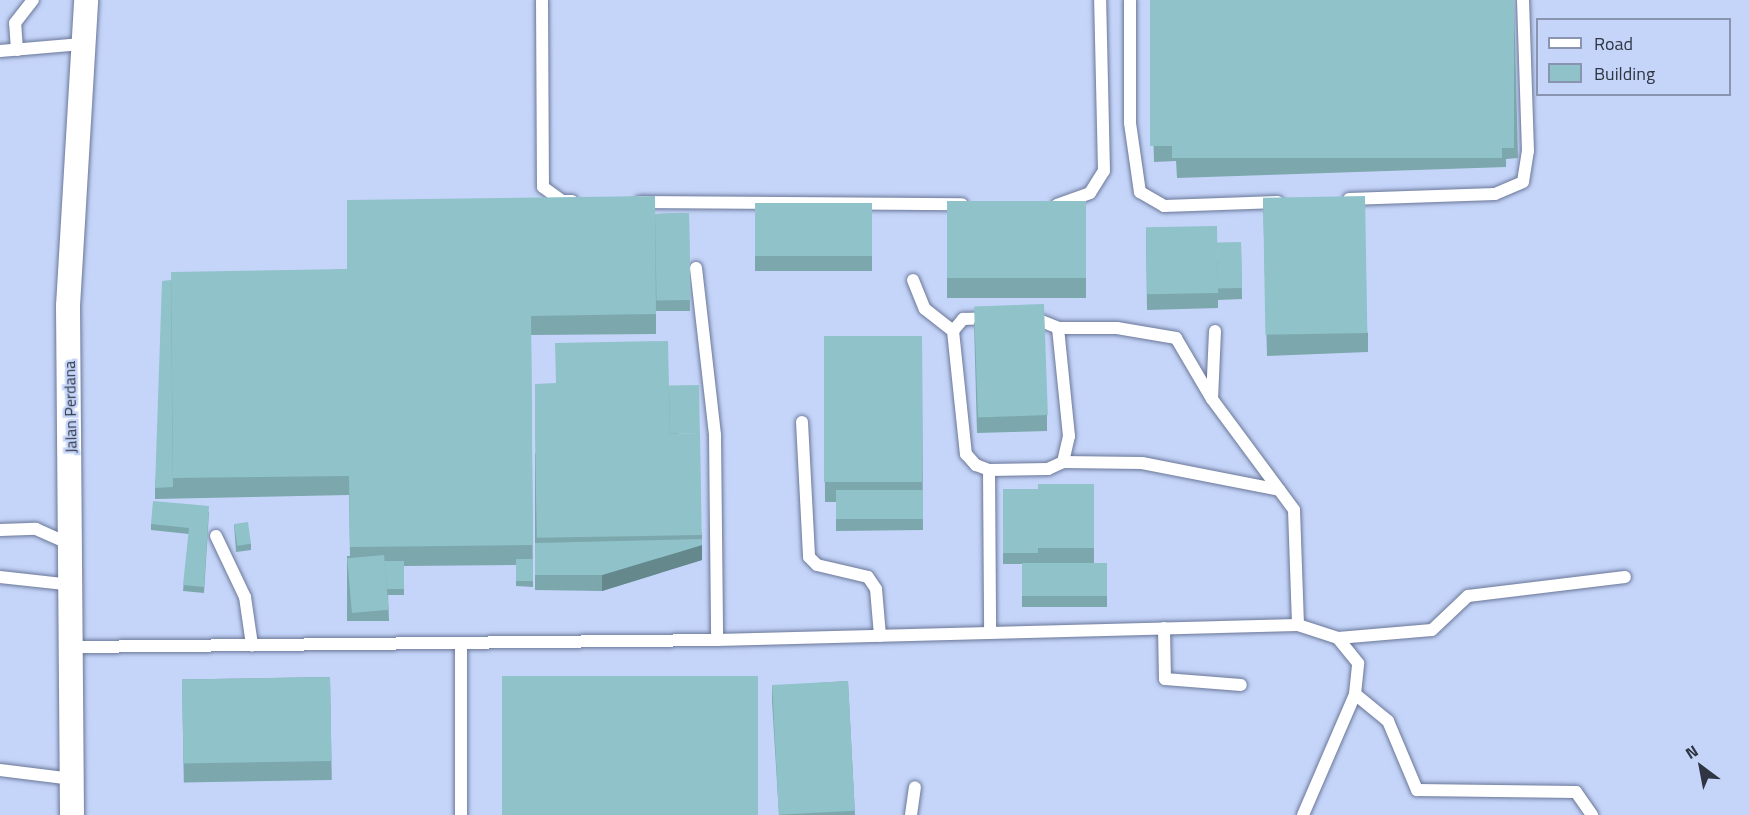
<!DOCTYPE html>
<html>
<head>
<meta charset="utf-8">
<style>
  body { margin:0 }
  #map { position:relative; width:1749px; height:815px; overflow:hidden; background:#c5d5f9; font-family:"Titillium Web",sans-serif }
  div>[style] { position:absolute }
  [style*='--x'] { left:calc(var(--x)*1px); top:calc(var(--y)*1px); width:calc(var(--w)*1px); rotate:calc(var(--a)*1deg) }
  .roads { filter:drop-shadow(0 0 2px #6a7798) drop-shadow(0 0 2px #6a7798) }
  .lane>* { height:12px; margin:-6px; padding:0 6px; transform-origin:6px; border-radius:6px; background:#fff }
  .street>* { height:24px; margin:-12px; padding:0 12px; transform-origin:12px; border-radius:12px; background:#fff }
  .wall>* { inset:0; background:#7ca7ad; transform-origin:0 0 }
  .shaded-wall>* { inset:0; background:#65888d }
  .building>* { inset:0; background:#90c2c9; transform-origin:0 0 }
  span { translate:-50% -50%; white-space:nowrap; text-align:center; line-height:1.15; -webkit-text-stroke:5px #c5d5f9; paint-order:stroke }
  .street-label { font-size:16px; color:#2f3543 }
  .legend { position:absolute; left:1536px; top:18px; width:195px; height:78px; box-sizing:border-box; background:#c5d5f9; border:2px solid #8995b0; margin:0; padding:8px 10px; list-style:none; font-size:18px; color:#2f3543 }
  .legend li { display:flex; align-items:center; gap:12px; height:30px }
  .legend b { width:30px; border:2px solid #8995b0 }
  .north { position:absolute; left:1671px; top:737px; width:60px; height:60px; -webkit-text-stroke:4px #c5d5f9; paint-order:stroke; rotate:328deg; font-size:16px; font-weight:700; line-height:24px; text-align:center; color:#2f3543 }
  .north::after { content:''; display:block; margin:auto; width:21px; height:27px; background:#2f3543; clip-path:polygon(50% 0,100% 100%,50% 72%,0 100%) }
</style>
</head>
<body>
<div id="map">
  <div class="roads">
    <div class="lane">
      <div style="--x:542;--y:0;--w:187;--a:89.7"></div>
      <div style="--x:543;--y:187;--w:24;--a:36"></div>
      <div style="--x:562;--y:201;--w:10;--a:0"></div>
      <div style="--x:1130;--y:0;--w:123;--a:90"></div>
      <div style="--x:1130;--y:123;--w:70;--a:81.8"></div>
      <div style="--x:1140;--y:192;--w:28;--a:30"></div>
      <div style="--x:1164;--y:206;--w:114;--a:-2"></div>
      <div style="--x:17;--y:50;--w:27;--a:-94"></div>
      <div style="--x:15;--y:23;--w:29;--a:-52"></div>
      <div style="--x:0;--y:51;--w:82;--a:-4.9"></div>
      <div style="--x:1349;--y:199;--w:146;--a:-2"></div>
      <div style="--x:1495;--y:194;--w:30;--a:-23"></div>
      <div style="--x:1523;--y:182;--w:31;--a:-81"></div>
      <div style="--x:1528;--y:151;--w:151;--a:-91.9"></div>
      <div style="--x:640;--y:202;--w:322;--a:0.4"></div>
      <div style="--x:1057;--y:205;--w:35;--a:-20"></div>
      <div style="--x:1090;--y:193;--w:26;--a:-58"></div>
      <div style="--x:1104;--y:171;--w:171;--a:-91.3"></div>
      <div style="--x:696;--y:268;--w:168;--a:83.5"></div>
      <div style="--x:715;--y:435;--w:205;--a:89.4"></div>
      <div style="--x:913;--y:280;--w:31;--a:68"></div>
      <div style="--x:925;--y:309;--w:36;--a:38"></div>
      <div style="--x:953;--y:331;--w:124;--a:84"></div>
      <div style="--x:966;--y:454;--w:15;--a:48"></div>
      <div style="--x:976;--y:465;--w:14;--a:21"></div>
      <div style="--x:989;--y:470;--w:59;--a:-1"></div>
      <div style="--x:1048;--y:469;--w:17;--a:-25"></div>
      <div style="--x:1063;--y:462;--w:79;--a:0.7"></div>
      <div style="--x:1142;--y:463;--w:140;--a:11.1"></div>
      <div style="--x:1029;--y:316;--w:31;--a:22"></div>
      <div style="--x:1058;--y:328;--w:109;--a:84.2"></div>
      <div style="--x:1069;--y:436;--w:27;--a:103"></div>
      <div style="--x:1058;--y:328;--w:59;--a:0"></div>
      <div style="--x:1117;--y:328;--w:60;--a:9.6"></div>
      <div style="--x:1176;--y:338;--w:71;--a:59.5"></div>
      <div style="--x:953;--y:331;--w:16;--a:-50"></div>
      <div style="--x:963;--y:319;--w:25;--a:-2"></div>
      <div style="--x:1215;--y:331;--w:68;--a:92.5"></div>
      <div style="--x:1212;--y:399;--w:138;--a:53.5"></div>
      <div style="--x:1294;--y:510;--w:115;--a:88"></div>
      <div style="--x:802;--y:422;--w:135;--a:87"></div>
      <div style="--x:809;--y:557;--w:11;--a:45"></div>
      <div style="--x:817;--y:565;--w:52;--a:13.2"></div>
      <div style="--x:868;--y:577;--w:14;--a:56"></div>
      <div style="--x:876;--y:589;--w:47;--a:85.1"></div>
      <div style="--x:989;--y:470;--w:163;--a:89.6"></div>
      <div style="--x:0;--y:530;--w:36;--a:-2"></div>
      <div style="--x:36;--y:529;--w:39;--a:24"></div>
      <div style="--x:216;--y:536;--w:68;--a:64.6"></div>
      <div style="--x:245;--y:597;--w:49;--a:81.7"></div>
      <div style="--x:0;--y:577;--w:72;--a:6.3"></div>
      <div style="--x:1164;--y:628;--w:51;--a:88.9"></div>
      <div style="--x:1165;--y:679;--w:76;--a:4.5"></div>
      <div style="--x:461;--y:643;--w:172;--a:90"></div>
      <div style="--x:73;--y:647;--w:644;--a:-0.62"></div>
      <div style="--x:717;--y:640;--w:581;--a:-1.48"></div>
      <div style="--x:1298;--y:625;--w:42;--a:18"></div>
      <div style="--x:1338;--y:638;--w:94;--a:-4.9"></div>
      <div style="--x:1432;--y:630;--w:50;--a:-43.4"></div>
      <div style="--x:1468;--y:596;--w:158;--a:-6.9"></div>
      <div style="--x:1355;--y:694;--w:43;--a:39.3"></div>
      <div style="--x:1388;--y:721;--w:75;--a:67.2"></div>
      <div style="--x:1417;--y:790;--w:159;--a:0.7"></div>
      <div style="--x:1576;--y:792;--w:28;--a:55"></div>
      <div style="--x:0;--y:770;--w:73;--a:7.1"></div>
      <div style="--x:911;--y:815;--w:28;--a:-82"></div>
      <div style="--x:1303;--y:815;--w:132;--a:-66.7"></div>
      <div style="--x:1355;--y:694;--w:31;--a:-84"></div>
      <div style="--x:1358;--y:663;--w:32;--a:-129"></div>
    </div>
    <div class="street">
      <div style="--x:72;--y:815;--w:509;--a:-90.45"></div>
      <div style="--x:68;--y:306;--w:307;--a:-86.6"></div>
    </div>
  </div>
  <div class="wall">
    <div style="clip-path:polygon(1150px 0,1514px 0,1518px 158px,1506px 159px,1506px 167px,1177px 178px,1176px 160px,1176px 161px,1154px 162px)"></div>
    <div style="clip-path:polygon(1263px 199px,1368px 333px,1368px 352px,1267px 356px)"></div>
    <div style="left:1086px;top:201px;width:97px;height:139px;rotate:90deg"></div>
    <div style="left:872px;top:203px;width:68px;height:117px;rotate:90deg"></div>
    <div style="clip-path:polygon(689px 213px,690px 311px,656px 311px,656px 334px,531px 335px,533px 587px,516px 586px,516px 565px,404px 566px,404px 595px,388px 595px,389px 621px,347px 621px,347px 556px,350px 556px,349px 495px,155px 499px,155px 488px,171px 280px,347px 269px,655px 214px)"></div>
    <div style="clip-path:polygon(1146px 228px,1217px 260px,1241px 242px,1242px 299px,1218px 300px,1218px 298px,1218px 308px,1147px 310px)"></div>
    <div style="clip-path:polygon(974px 322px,1047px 415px,1047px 431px,977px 433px)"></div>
    <div style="clip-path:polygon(922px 336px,923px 530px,836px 531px,836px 502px,825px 502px,824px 337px)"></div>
    <div style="clip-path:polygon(669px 389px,702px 535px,702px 560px,602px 591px,535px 590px,535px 453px)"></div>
    <div style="clip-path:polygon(1094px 484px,1094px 563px,1107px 563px,1107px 607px,1022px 607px,1022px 564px,1003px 564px,1003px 489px,1038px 489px)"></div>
    <div style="clip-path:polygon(209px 512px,204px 593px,183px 591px,189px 534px,151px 530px,151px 524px)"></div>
    <div style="clip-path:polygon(234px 524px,251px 544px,251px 550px,236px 552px)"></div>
    <div style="left:330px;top:677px;width:103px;height:148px;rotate:89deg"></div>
    <div style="clip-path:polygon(848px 681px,855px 815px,779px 815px,772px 701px,772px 686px)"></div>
  </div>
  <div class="shaded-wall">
    <div style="clip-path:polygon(702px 545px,702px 560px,602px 591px,602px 575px)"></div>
  </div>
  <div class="building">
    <div style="left:1150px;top:0;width:22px;height:146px"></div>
    <div style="left:1172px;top:0;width:330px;height:158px"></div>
    <div style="left:1502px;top:0;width:12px;height:148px"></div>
    <div style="clip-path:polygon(655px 196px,656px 314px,531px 316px,533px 545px,350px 547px,349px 476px,173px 478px,171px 272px,347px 269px,347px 200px)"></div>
    <div style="left:1365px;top:196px;width:137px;height:102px;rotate:89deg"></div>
    <div style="left:1086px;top:201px;width:77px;height:139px;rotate:90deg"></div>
    <div style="left:872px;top:203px;width:53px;height:117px;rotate:90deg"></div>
    <div style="left:689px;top:213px;width:87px;height:34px;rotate:89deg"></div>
    <div style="left:1217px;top:226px;width:67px;height:71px;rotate:89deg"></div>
    <div style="left:1241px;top:242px;width:46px;height:24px;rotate:89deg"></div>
    <div style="clip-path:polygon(171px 280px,173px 487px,155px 488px,162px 281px)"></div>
    <div style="left:1044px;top:304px;width:111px;height:70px;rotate:88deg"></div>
    <div style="left:922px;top:336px;width:146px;height:98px;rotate:90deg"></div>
    <div style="clip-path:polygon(668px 341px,670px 434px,535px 437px,535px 440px,535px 384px,556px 383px,555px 343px)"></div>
    <div style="left:699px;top:385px;width:48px;height:30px;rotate:89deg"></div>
    <div style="left:700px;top:433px;width:102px;height:165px;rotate:89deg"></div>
    <div style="left:1038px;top:484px;width:56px;height:64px"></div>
    <div style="left:1003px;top:489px;width:35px;height:64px"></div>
    <div style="left:923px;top:490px;width:29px;height:87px;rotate:90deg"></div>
    <div style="clip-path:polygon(153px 501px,209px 506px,204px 587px,183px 585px,189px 528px,151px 524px)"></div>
    <div style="left:248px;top:522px;width:22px;height:14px;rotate:82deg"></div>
    <div style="clip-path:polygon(702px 539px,702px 545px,602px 575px,535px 575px,535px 543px)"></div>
    <div style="left:384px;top:555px;width:55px;height:37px;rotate:85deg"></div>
    <div style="left:533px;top:559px;width:22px;height:17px;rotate:90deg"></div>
    <div style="clip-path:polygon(384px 561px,404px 561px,404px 589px,387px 589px)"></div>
    <div style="left:1022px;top:563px;width:85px;height:33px"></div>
    <div style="left:758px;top:676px;width:139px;height:256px;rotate:90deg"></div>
    <div style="left:330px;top:677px;width:84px;height:148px;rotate:89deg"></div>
    <div style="left:848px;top:681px;width:130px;height:76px;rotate:87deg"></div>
  </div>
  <div class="street-label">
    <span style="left:70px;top:407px;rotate:-91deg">Jalan Perdana</span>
  </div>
  <ul class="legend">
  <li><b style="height:8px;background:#fff"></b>Road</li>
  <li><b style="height:16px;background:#90c2c9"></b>Building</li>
  </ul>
  <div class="north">N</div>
</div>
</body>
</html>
